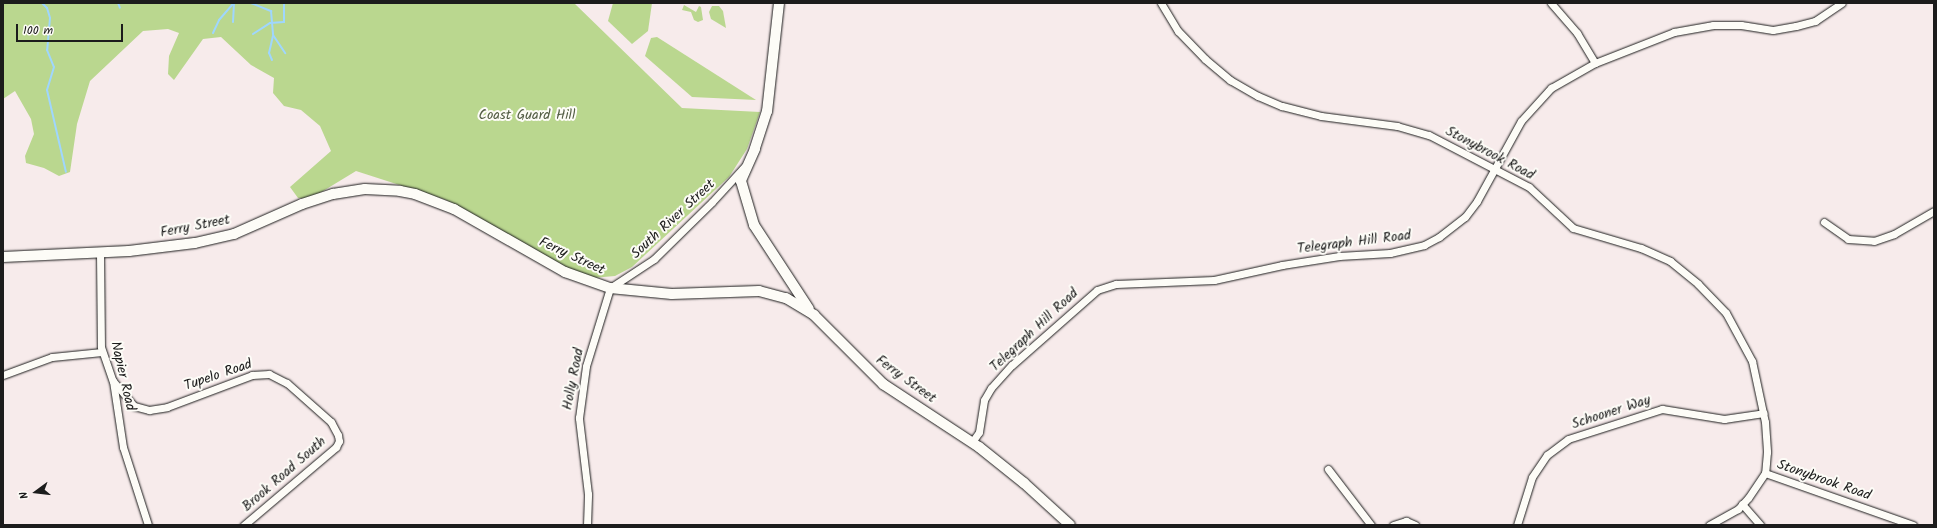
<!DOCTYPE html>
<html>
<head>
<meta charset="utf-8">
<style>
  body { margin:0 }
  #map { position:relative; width:1937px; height:528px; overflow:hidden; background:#f7ebeb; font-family:Kalam,sans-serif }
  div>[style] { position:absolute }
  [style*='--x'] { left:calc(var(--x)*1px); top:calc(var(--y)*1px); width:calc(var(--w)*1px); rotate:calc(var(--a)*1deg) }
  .green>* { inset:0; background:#bad78f }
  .stream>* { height:2px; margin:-1px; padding:0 1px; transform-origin:1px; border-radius:1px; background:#9fd6fe }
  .roads { filter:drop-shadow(0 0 1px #1c1c1c) drop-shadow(0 0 1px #1c1c1c) }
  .street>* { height:7px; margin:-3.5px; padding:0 3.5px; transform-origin:3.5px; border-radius:3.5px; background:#fdfcf7 }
  .secondary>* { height:10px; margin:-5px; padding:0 5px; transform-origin:5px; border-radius:5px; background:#fdfcf7 }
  span { translate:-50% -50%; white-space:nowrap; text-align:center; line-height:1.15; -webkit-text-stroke:4px #fdfcf7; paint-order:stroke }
  .park-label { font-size:14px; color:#535d44 }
  .street-label { font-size:14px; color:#1c1c1c }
  .frame { position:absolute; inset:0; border:4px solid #1c1c1c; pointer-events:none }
  .north { position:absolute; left:16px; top:472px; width:40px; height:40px; -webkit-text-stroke:3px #fdfcf7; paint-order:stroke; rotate:255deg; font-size:11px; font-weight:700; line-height:16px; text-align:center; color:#1c1c1c }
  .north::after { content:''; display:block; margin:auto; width:14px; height:18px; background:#1c1c1c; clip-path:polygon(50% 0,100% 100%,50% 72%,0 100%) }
  .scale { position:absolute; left:16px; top:24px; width:107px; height:18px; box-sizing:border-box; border:2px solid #1c1c1c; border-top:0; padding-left:5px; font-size:12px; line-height:14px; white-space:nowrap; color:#1c1c1c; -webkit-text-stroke:3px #fdfcf7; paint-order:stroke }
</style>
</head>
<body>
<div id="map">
  <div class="green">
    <div style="clip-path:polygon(3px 3px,574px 3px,682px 108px,760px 112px,747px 149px,729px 177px,632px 267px,615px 276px,592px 278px,582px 276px,446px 200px,356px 171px,310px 199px,298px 198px,290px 187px,331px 151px,320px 126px,301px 110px,284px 106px,273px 93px,274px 78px,251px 65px,221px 37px,203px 39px,174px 80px,168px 74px,169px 56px,179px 33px,168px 29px,143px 31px,90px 81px,77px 124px,70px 172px,59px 176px,44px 168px,26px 163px,25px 156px,34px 134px,31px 119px,15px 91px,3px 99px)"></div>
    <div style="clip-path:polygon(613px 3px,652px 3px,648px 31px,632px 44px,608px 21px)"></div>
    <div style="clip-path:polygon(684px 5px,696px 12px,699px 6px,701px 7px,703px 20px,698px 22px,694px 20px,691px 12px,682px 10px)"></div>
    <div style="clip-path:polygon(712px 6px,719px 6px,723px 11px,726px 28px,711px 19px,709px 12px)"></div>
    <div style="clip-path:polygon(657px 37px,756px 100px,692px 97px,645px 56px,651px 38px)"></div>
  </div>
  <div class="stream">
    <div style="--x:42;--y:3;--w:7;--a:45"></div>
    <div style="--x:47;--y:8;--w:10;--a:73"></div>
    <div style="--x:50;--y:18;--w:32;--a:95"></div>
    <div style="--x:47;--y:50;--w:18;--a:68"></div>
    <div style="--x:54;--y:67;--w:24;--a:107"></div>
    <div style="--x:47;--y:90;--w:84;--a:77"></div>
    <div style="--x:118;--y:3;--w:5;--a:68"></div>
    <div style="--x:251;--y:3;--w:22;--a:22"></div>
    <div style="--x:271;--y:11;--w:24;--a:85"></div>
    <div style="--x:273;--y:35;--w:22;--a:56"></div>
    <div style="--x:233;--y:22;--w:19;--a:-87"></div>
    <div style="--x:213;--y:33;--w:14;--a:-65"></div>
    <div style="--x:219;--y:20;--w:23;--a:-49"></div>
    <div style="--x:253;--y:34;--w:20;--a:-33"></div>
    <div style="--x:270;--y:23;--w:14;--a:-4"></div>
    <div style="--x:284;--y:22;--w:19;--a:-90"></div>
    <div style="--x:272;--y:60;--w:8;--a:-113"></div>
    <div style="--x:269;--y:53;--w:17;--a:-77"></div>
  </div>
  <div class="roads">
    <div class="street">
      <div style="--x:1161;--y:3;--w:33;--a:59"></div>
      <div style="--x:1178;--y:31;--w:39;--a:46"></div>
      <div style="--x:1205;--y:59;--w:33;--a:40"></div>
      <div style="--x:1230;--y:80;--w:32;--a:30"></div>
      <div style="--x:1258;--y:96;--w:26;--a:23"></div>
      <div style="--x:1282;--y:106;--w:40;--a:14.4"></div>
      <div style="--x:1321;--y:116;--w:77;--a:7.5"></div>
      <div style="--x:1397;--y:126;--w:33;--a:16"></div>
      <div style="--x:1429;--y:135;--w:113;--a:27.5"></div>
      <div style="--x:1529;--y:187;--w:60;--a:43"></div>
      <div style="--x:1573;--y:228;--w:71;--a:16.4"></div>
      <div style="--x:1641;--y:248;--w:32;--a:24"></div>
      <div style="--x:1670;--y:261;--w:36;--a:39"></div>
      <div style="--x:1698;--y:284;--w:40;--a:46"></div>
      <div style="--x:1726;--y:313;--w:55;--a:61.6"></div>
      <div style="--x:1752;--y:361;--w:62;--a:78"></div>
      <div style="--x:1765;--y:422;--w:30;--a:86"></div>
      <div style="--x:1767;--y:452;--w:21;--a:95"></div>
      <div style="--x:1765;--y:473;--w:30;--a:124"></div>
      <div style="--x:1748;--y:498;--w:15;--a:132"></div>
      <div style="--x:1738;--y:509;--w:33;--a:151"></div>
      <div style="--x:1551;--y:3;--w:40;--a:49"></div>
      <div style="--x:1577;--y:33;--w:35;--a:59"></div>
      <div style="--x:1824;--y:222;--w:29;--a:35"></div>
      <div style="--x:1848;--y:239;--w:26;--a:4"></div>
      <div style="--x:1874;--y:241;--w:21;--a:-19"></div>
      <div style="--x:1894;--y:234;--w:46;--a:-29.9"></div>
      <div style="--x:100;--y:253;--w:94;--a:89.4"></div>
      <div style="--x:101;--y:347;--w:36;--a:71"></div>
      <div style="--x:113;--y:381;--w:67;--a:81.4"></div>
      <div style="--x:123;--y:447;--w:82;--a:72.2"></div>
      <div style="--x:3;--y:375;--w:52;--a:-20.2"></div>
      <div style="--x:52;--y:357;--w:50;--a:-5.7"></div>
      <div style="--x:113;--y:381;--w:33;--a:50"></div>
      <div style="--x:134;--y:406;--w:16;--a:15"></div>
      <div style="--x:149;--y:410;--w:18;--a:-9"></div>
      <div style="--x:167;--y:407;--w:91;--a:-20.6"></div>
      <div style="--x:252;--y:375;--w:17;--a:-3"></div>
      <div style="--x:269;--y:374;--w:20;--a:27"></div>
      <div style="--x:287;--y:383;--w:59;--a:41.6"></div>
      <div style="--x:331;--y:422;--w:15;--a:62"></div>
      <div style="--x:338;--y:435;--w:6;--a:81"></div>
      <div style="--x:339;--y:441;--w:7;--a:117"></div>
      <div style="--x:336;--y:447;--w:121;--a:139.7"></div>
      <div style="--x:972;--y:442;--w:12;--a:-55"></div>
      <div style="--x:979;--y:432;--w:32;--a:-81"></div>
      <div style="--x:984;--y:400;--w:14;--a:-60"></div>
      <div style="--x:991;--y:388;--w:31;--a:-48"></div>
      <div style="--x:1012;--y:365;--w:113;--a:-41.4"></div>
      <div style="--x:1097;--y:290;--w:20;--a:-18"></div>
      <div style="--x:1116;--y:284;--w:98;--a:-2.3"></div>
      <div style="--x:1214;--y:280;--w:70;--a:-12.4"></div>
      <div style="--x:1282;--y:265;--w:58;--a:-9"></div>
      <div style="--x:1339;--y:256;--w:51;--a:-3.4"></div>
      <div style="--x:1390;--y:253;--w:35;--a:-13"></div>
      <div style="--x:1424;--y:245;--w:17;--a:-28"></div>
      <div style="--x:1439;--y:237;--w:33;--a:-38"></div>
      <div style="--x:1465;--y:217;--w:20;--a:-53"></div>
      <div style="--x:1477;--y:201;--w:91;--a:-61.2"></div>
      <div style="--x:1521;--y:121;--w:45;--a:-47.7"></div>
      <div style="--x:1551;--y:88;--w:51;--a:-29.6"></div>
      <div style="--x:1595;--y:63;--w:85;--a:-21.4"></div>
      <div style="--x:1674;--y:32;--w:40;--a:-10"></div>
      <div style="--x:1713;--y:25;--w:28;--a:0"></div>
      <div style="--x:1741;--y:25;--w:32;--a:9"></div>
      <div style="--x:1773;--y:30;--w:23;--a:-10"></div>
      <div style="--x:1796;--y:26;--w:20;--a:-15"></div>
      <div style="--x:1815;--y:21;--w:32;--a:-34"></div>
      <div style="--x:1328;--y:469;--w:71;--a:52.5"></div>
      <div style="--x:1765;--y:473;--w:157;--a:19.4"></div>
      <div style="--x:1742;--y:504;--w:28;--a:49"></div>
      <div style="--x:587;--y:525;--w:31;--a:-88"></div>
      <div style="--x:588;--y:494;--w:77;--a:-96.8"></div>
      <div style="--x:579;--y:418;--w:52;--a:-82.3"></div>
      <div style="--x:586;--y:366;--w:82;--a:-72.9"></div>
      <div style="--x:610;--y:288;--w:53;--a:-33.4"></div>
      <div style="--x:654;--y:259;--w:81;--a:-44.5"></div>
      <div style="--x:712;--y:202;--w:47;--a:-47.6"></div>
      <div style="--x:1393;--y:525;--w:14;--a:-17"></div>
      <div style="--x:1406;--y:521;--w:10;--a:24"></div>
      <div style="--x:1517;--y:525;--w:50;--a:-72.6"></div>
      <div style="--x:1532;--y:477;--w:27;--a:-56"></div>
      <div style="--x:1547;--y:455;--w:26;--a:-37"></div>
      <div style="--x:1568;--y:439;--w:99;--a:-17.7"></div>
      <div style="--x:1662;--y:409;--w:63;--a:9.2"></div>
      <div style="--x:1724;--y:419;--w:40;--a:-8.5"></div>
    </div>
    <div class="secondary">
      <div style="--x:779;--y:3;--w:109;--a:96.3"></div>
      <div style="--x:767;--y:111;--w:40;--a:108"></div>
      <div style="--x:755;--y:149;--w:35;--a:114"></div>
      <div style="--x:741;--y:181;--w:46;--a:73.5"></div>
      <div style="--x:754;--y:225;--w:100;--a:56.8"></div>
      <div style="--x:3;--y:257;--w:126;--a:-2.7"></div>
      <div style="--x:129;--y:251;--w:66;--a:-6.9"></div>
      <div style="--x:195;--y:243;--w:40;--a:-13"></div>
      <div style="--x:234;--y:234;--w:74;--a:-23.8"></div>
      <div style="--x:302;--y:204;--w:33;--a:-18"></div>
      <div style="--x:333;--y:194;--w:32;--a:-9"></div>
      <div style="--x:365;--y:189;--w:35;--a:3"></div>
      <div style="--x:400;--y:191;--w:15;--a:11"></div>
      <div style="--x:415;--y:194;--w:42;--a:21"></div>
      <div style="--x:454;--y:209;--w:128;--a:29.6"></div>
      <div style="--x:565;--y:272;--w:48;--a:19.6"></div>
      <div style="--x:610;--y:288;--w:62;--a:5.5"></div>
      <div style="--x:672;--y:294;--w:87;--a:-2"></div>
      <div style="--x:759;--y:291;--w:28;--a:15"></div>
      <div style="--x:786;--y:298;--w:33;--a:31"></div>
      <div style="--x:814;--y:315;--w:98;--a:45"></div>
      <div style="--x:883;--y:384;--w:115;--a:33.3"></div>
      <div style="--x:979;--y:447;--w:58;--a:38.7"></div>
      <div style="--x:1024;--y:483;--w:62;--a:42.4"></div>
    </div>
  </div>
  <div class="park-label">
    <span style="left:527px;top:115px">Coast Guard Hill</span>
  </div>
  <div class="street-label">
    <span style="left:1490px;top:153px;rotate:28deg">Stonybrook Road</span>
    <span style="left:673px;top:219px;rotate:-43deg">South River Street</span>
    <span style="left:195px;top:226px;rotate:-11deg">Ferry Street</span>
    <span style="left:1354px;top:242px;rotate:-7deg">Telegraph Hill Road</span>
    <span style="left:572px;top:256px;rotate:25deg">Ferry Street</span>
    <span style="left:1034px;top:330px;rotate:-43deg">Telegraph Hill Road</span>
    <span style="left:218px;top:375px;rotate:-19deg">Tupelo Road</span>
    <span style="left:123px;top:376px;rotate:77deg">Napier Road</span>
    <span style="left:573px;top:379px;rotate:-79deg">Holly Road</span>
    <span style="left:906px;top:379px;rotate:36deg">Ferry Street</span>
    <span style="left:1611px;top:412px;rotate:-18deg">Schooner Way</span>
    <span style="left:284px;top:474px;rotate:-41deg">Brook Road South</span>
    <span style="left:1824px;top:480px;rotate:19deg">Stonybrook Road</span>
  </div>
  <div class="frame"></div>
  <div class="north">N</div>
  <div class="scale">100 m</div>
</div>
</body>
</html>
